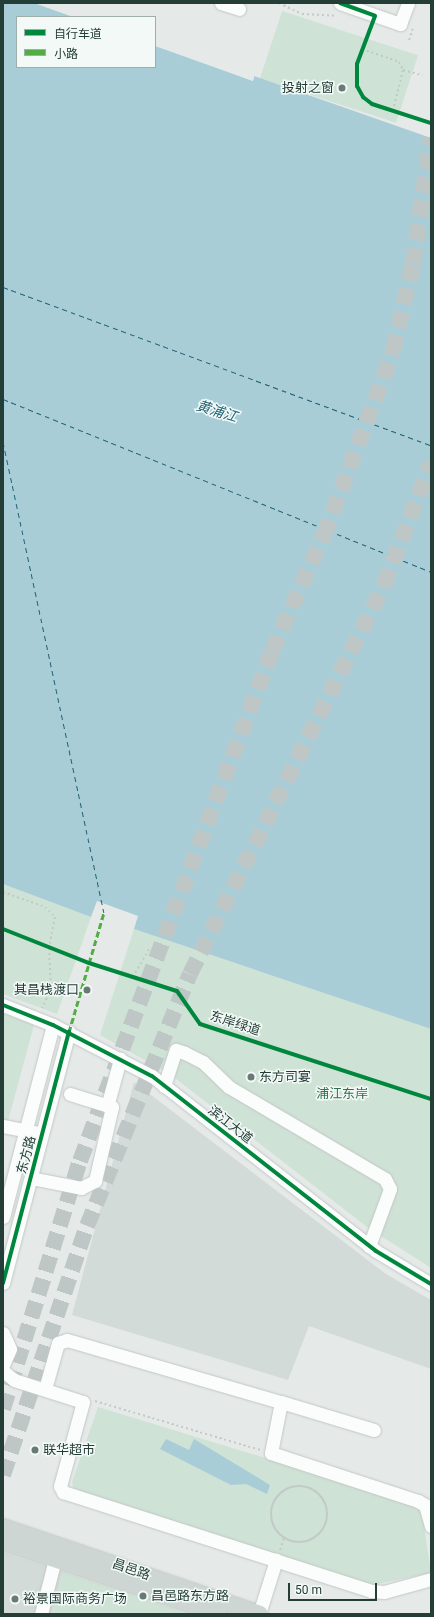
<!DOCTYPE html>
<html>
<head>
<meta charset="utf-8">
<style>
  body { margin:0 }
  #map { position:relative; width:434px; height:1617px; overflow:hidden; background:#e5eae8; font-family:Roboto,"Noto Sans SC",sans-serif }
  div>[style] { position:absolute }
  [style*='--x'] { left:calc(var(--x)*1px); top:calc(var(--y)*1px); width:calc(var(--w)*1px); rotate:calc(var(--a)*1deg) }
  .built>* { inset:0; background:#d3dbd8 }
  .green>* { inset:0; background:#cfe2d6; transform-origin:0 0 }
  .water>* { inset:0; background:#a8cdd6 }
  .pier>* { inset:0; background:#e5eae8 }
  .ferry>* { height:1px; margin-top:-0.5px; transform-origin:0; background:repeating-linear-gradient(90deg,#206276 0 5px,transparent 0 9px) }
  .major-tunnel>* { height:16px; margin-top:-8px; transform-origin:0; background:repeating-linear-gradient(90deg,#bec7c5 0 16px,transparent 0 24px) }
  .path>* { height:2px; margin-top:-1px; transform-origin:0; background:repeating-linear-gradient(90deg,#c2cac7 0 2px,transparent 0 5px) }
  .path>.ring { margin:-1px; padding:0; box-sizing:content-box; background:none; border:2px solid #c2cac7; border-radius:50% }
  .roads { filter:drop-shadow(0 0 1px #c2c7c5) drop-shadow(0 0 1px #c2c7c5) }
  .minor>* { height:13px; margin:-6.5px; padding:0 6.5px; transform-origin:6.5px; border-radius:6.5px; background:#fbfcfc }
  .major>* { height:16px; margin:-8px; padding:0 8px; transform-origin:8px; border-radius:8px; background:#ced6d4 }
  .quiet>* { height:3px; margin-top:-1.5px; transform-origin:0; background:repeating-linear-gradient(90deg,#53ad45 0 6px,transparent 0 9px) }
  .cycleway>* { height:4px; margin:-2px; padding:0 2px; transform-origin:2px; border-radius:2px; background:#00873e }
  .dots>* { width:11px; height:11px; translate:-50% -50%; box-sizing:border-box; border:2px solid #f3f9f6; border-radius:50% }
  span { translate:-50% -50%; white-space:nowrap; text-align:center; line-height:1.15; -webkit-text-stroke:3px #f3f9f6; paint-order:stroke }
  .poi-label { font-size:13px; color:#243d37 }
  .right { translate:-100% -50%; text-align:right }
  .left { translate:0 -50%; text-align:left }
  .street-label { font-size:13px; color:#243d37 }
  .park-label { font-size:13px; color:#30714e }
  .water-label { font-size:14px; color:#206276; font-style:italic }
  .frame { position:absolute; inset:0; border:4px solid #243d37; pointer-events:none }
  .legend { position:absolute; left:16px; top:16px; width:140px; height:52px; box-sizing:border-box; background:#f3f9f6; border:1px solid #a0aeaa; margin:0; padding:5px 7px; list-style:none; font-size:12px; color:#243d37 }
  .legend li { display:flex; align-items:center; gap:8px; height:20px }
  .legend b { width:20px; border:1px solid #a0aeaa }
  .scale { position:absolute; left:288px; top:1583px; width:89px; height:18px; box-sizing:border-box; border:2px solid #243d37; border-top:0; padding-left:5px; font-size:12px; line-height:14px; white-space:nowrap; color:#243d37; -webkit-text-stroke:3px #f3f9f6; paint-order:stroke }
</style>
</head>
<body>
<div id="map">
  <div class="built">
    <div style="clip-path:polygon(134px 1082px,386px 1274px,431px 1300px,431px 1369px,309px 1326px,288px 1380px,72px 1315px)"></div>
    <div style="clip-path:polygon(3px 1552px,63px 1572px,52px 1614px,3px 1614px)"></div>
  </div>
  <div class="green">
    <div style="left:282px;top:11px;width:143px;height:71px;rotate:18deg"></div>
    <div style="clip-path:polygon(3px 884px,91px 917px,57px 1014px,3px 994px)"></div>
    <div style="clip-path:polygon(134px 929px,431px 1029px,431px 1268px,367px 1227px,171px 1075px,100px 1035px)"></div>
    <div style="clip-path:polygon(3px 1013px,34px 1025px,8px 1121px,3px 1120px)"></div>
    <div style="clip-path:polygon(98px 1407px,413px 1503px,422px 1513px,431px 1573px,372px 1585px,74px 1490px,72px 1482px)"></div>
    <div style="clip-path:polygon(63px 1572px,188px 1614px,52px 1614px)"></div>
  </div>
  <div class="water">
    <div style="clip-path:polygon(3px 3px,34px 3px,73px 17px,17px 17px,17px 67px,155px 67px,155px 46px,253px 81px,254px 76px,260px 78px,431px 138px,431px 1029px,134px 929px,138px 916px,97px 901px,91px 917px,3px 884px)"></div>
    <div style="clip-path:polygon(166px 1439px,189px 1450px,194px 1439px,270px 1485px,267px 1494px,246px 1484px,231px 1485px,160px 1449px)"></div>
  </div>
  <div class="pier">
    <div style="clip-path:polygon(155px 44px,251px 79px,255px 74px,253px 81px)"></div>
  </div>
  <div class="ferry">
    <div style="--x:3;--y:287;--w:456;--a:20.3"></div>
    <div style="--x:3;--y:399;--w:462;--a:22"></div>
    <div style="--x:3;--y:442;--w:481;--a:77.9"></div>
  </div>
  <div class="major-tunnel">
    <div style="--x:3;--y:1409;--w:260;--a:-72.8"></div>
    <div style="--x:80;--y:1161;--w:545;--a:-69.37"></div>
    <div style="--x:272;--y:651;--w:127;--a:-65.9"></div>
    <div style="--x:324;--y:535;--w:197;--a:-69.4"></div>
    <div style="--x:393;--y:351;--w:89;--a:-77.1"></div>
    <div style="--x:413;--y:264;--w:128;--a:-81.9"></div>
    <div style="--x:3;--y:1475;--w:263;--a:-71.4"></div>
    <div style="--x:87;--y:1226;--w:272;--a:-67.8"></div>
    <div style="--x:190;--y:974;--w:435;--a:-63.5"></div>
    <div style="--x:384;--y:585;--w:131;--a:-68.9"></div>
  </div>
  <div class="path">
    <div style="--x:279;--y:3;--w:25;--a:26"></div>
    <div style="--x:302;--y:14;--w:35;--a:3"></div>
    <div style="--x:371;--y:26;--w:40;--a:110.2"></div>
    <div style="--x:357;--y:64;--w:22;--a:90"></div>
    <div style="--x:357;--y:86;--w:13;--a:61"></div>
    <div style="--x:363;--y:97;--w:11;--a:38"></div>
    <div style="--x:372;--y:104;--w:62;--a:17.9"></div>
    <div style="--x:409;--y:40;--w:13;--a:-72"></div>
    <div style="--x:362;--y:49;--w:39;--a:19"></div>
    <div style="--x:399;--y:62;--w:9;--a:63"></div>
    <div style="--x:403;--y:70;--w:41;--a:104"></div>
    <div style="--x:403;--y:70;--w:20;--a:15"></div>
    <div style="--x:3;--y:892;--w:45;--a:19.7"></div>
    <div style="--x:45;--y:907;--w:14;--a:45"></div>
    <div style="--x:55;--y:917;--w:32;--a:101"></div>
    <div style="--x:49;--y:948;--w:41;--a:87.2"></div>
    <div style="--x:51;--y:989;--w:21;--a:115"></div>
    <div style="--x:133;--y:977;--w:34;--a:-60"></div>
    <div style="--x:95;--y:1401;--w:172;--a:16.5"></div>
    <div class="ring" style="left:271px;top:1486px;width:54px;height:54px"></div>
    <div style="--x:280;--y:1550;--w:13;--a:-72"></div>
  </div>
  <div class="roads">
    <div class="minor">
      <div style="--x:221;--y:3;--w:19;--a:18"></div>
      <div style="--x:340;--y:3;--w:64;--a:19.3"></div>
      <div style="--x:400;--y:24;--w:22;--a:-69"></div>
      <div style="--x:3;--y:1005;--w:54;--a:21.8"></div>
      <div style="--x:53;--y:1025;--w:111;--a:27.3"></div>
      <div style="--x:152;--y:1076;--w:284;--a:38"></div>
      <div style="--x:376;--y:1251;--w:64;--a:31"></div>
      <div style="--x:164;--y:1086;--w:38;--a:-72"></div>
      <div style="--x:176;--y:1050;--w:9;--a:18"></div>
      <div style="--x:185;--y:1053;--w:20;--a:27"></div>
      <div style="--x:203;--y:1062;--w:36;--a:44"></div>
      <div style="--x:229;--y:1087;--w:181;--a:30.5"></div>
      <div style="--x:385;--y:1179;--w:11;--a:63"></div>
      <div style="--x:390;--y:1189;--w:61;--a:110.2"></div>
      <div style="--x:108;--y:1103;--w:46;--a:-74.7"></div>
      <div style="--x:3;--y:1126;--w:33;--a:11"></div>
      <div style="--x:31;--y:1178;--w:51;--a:11.3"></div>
      <div style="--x:81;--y:1188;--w:16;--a:-27"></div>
      <div style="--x:95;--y:1181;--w:76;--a:-77.1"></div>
      <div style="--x:112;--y:1107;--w:44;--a:-162.8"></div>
      <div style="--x:3;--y:1217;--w:198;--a:-75.4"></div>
      <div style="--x:3;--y:1283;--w:260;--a:-75.3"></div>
      <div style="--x:3;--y:1333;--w:17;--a:66"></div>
      <div style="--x:10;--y:1349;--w:17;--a:114"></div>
      <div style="--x:3;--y:1371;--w:14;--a:39"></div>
      <div style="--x:14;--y:1380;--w:72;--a:17.7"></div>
      <div style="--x:83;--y:1402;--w:87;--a:105.3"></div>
      <div style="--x:60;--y:1486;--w:7;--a:63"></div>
      <div style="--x:63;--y:1492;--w:324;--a:17.8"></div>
      <div style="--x:371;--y:1591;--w:13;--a:4"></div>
      <div style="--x:384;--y:1592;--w:49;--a:-15.5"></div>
      <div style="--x:45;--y:1389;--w:48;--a:-74.2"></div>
      <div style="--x:58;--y:1343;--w:9;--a:-18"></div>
      <div style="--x:67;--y:1340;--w:223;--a:16.2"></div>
      <div style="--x:281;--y:1402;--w:52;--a:101.1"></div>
      <div style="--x:271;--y:1453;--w:155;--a:18.1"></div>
      <div style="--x:418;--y:1501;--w:8;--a:30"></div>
      <div style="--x:425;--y:1505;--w:22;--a:74"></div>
      <div style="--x:281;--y:1402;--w:97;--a:16.8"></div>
      <div style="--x:41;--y:1614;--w:57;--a:-75.7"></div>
      <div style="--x:259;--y:1614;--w:57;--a:-72.5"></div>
    </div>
    <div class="major">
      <div style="--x:3;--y:1527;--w:271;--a:18.7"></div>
      <div style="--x:3;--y:1542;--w:227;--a:18.5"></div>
    </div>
  </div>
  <div class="quiet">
    <div style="--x:69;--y:1032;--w:125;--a:-73.7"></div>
  </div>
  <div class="cycleway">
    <div style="--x:340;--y:3;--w:37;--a:20"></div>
    <div style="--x:375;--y:16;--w:51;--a:110.6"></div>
    <div style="--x:357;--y:64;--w:22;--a:90"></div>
    <div style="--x:357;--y:86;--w:13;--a:61"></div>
    <div style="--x:363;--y:97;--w:11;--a:38"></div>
    <div style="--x:372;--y:104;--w:62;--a:17.9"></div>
    <div style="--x:3;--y:929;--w:92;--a:21.6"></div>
    <div style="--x:89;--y:963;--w:92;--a:17.7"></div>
    <div style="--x:177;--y:991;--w:40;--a:55.1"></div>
    <div style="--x:200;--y:1024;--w:243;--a:18"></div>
    <div style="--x:3;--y:1005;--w:54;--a:21.8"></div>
    <div style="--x:53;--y:1025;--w:111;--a:27.3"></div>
    <div style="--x:152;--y:1076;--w:284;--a:38"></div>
    <div style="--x:376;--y:1251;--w:64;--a:31"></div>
    <div style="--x:3;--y:1283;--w:260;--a:-75.3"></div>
  </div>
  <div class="dots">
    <div style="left:342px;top:88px;background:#687a75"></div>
    <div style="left:87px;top:990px;background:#687a75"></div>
    <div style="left:251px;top:1077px;background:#687a75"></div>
    <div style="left:35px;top:1450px;background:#687a75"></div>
    <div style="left:143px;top:1596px;background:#687a75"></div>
    <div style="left:15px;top:1599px;background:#687a75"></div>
  </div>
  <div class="poi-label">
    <span class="right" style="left:334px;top:88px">投射之窗</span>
    <span class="right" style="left:79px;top:990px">其昌栈渡口</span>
    <span class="left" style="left:259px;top:1077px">东方司宴</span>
    <span class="left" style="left:43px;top:1450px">联华超市</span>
    <span class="left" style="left:151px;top:1596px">昌邑路东方路</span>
    <span class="left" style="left:23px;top:1599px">裕景国际商务广场</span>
  </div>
  <div class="street-label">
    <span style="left:235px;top:1024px;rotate:18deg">东岸绿道</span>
    <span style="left:230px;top:1125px;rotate:38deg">滨江大道</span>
    <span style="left:27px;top:1155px;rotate:-75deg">东方路</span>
    <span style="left:131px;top:1570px;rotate:19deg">昌邑路</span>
  </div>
  <div class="park-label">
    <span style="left:342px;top:1094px">浦江东岸</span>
  </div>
  <div class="water-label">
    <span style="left:217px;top:411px;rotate:17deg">黄浦江</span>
  </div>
  <div class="frame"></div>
  <ul class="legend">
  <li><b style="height:5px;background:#00873e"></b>自行车道</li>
  <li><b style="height:5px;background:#53ad45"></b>小路</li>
  </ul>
  <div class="scale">50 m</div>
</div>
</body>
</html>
